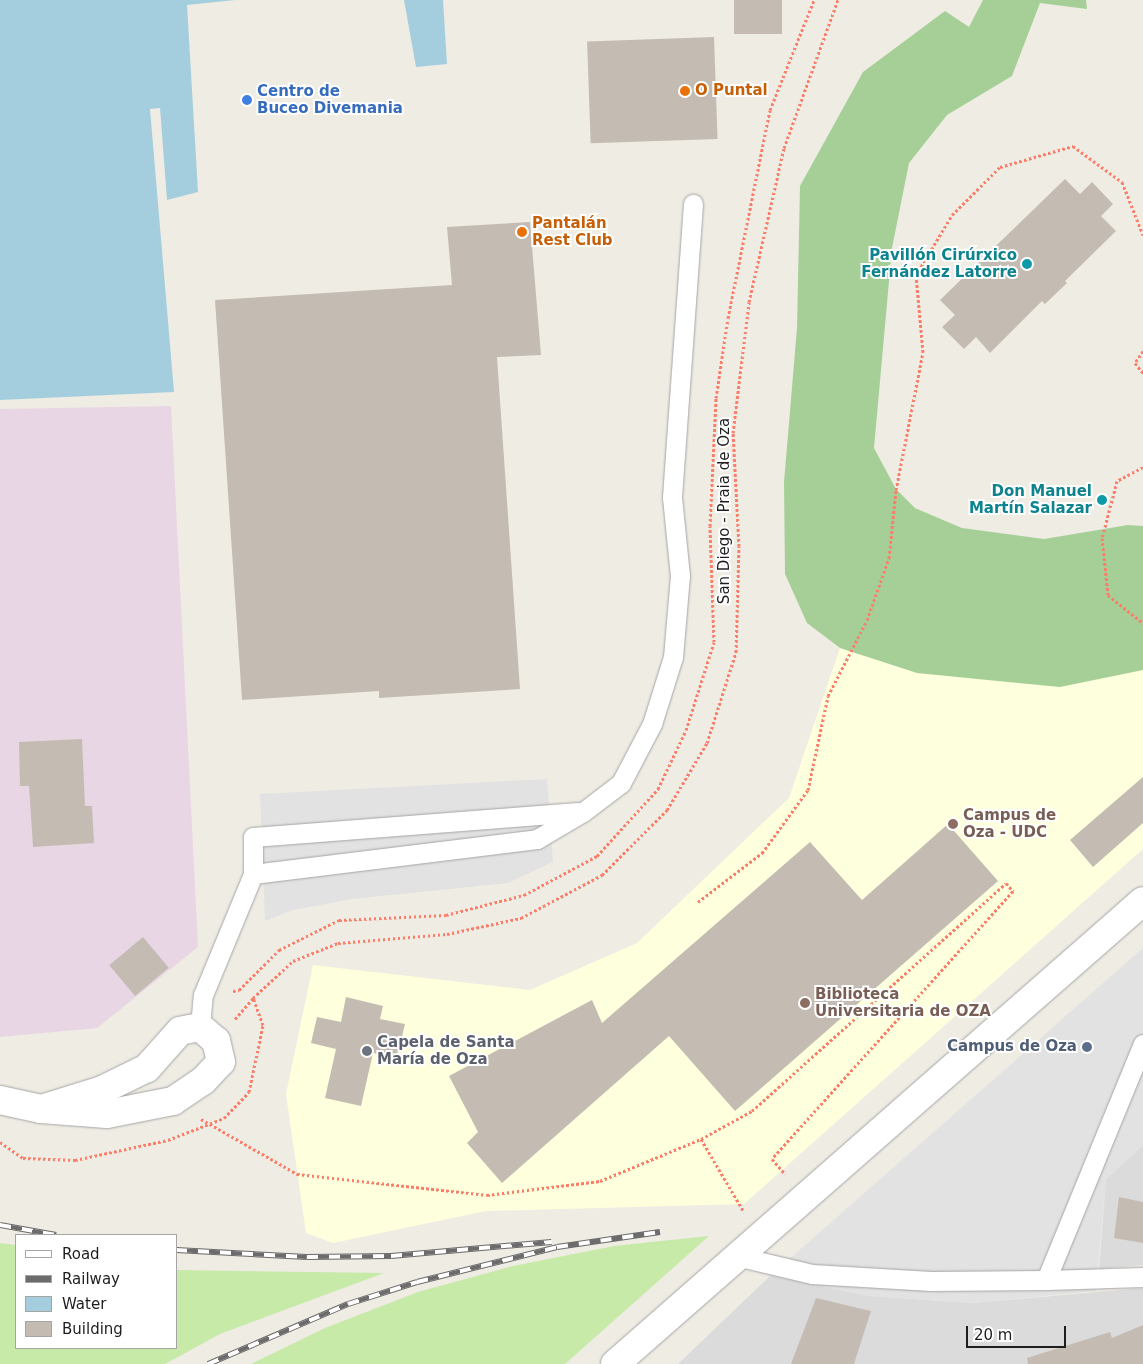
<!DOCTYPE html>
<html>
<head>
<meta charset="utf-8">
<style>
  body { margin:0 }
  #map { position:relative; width:1143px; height:1364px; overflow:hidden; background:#efece4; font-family:"DejaVu Sans",sans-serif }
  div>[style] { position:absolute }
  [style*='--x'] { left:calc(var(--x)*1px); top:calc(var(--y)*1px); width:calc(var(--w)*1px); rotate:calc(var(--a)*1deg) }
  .residential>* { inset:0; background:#dcdbdb }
  .industrial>* { inset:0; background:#e8d6e4 }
  .education>* { inset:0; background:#feffdd }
  .grass>* { inset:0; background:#c7eaa9 }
  .forest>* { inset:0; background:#a6cf98 }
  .parking>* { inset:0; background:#e2e2e2 }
  .water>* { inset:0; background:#a4cedd }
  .building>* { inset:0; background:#c4bcb3; transform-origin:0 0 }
  .path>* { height:3px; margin-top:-1.5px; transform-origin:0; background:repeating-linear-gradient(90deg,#fa7e6a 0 2.5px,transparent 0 5px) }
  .roads { filter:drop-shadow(0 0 1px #a5a5a5) drop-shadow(0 0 1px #a5a5a5) }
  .service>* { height:19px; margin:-9.5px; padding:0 9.5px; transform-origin:9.5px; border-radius:9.5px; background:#fff }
  .minor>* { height:28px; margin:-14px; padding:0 14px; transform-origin:14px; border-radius:14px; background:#fff }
  .rail>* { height:5.5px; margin-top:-2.75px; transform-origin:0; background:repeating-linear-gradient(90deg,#fff 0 11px,#6c6c6c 0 22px); box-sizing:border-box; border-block:1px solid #6c6c6c }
  .dots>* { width:14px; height:14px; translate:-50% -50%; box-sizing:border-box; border:2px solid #fff; border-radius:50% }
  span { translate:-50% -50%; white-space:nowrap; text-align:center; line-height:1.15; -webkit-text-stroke:4px #fff; paint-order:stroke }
  .shop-label { font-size:15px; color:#366cbe; font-weight:700 }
  .left { translate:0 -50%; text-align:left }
  .food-label { font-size:15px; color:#c56008; font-weight:700 }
  .culture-label { font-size:15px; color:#0d838f; font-weight:700 }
  .right { translate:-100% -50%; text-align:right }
  .street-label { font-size:15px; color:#1e1e1e }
  .education-label { font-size:15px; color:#785e54; font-weight:700 }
  .worship-label { font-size:15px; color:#5b616d; font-weight:700 }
  .service-label { font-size:15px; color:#4e5e75; font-weight:700 }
  .legend { position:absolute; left:15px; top:1234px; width:162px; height:115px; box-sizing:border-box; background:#fff; border:1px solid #a5a5a5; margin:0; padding:6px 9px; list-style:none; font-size:15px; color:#1e1e1e }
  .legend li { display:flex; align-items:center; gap:10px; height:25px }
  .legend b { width:25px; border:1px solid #a5a5a5 }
  .scale { position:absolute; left:966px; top:1326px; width:100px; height:22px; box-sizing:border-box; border:2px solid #1e1e1e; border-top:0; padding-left:6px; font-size:15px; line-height:18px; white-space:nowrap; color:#1e1e1e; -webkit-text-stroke:4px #fff; paint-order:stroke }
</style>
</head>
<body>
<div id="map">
  <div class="residential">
    <div style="clip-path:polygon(1143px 1145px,1143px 1265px,1099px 1269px,1106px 1179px)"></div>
    <div style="clip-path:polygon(770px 1276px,870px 1296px,972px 1303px,1143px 1288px,1143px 1364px,678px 1364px)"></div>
  </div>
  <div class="industrial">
    <div style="clip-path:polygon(171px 406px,198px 947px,97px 1028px,0 1037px,0 409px)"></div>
  </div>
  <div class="education">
    <div style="clip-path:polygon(874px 448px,896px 489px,915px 508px,962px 528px,1143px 584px,1143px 849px,744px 1204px,486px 1211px,333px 1243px,306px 1233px,286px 1094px,313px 965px,530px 990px,637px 943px,789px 798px,840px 648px)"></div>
  </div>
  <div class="grass">
    <div style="clip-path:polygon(709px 1236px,565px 1364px,251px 1364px,325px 1328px,418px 1292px,513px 1266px,614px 1246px)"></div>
    <div style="clip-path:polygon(0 1243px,16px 1245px,16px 1348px,176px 1348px,176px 1270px,384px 1273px,220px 1334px,165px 1364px,0 1364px)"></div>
  </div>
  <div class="forest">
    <div style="clip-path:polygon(983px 0,1086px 0,1087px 9px,1040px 3px,1012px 76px,947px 115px,909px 163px,892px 248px,874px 448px,896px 489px,915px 508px,962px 528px,1044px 539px,1128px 525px,1143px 526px,1143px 670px,1060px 687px,917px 673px,840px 648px,807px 623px,785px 574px,784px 482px,797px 328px,800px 186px,863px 72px,945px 11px,969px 27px)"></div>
  </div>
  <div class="parking">
    <div style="clip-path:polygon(547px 779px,553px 862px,508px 883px,352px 899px,293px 910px,265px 921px,260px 794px)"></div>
    <div style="clip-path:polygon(1143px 948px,1143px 1145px,1106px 1179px,1096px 1291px,972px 1303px,870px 1296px,770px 1276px)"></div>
  </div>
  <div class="water">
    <div style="clip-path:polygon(0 0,235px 0,187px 5px,198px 192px,167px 200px,160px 108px,150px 109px,174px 392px,0 400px)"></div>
    <div style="clip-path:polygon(404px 0,443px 0,447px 64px,416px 67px)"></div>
  </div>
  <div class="building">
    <div style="left:734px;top:0;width:48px;height:34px"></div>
    <div style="left:714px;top:37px;width:102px;height:127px;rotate:88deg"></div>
    <div style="clip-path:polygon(1065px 179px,1080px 194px,1092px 182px,1113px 204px,1101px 216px,1116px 231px,1065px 281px,1067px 283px,1045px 304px,1042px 301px,990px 353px,976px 337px,964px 349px,942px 327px,955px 315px,940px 300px)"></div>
    <div style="clip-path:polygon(530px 222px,541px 355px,497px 357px,520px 689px,379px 698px,379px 691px,242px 700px,215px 300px,452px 285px,447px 227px)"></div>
    <div style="clip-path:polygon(82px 739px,85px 806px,92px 806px,94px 843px,33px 847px,29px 786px,20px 786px,19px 742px)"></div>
    <div style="clip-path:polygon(1143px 777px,1143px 823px,1093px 867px,1070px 840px)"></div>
    <div style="clip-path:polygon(948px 824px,998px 881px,735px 1111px,669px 1036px,502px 1183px,467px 1143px,478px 1132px,449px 1076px,592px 1000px,602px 1023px,810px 842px,862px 900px)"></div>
    <div style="left:143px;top:937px;width:40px;height:44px;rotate:50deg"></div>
    <div style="clip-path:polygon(346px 997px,383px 1006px,380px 1019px,405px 1024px,397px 1058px,373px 1053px,361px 1106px,325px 1098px,336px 1049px,311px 1043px,317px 1017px,341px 1022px)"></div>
    <div style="clip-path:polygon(1119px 1197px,1143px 1202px,1143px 1243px,1114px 1238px)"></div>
    <div style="clip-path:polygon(816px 1298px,871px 1311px,854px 1364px,791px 1364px)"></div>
    <div style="clip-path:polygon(1143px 1325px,1143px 1364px,1028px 1364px,1027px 1358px,1110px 1332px,1112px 1338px)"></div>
  </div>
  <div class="path">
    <div style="--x:1143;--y:351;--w:14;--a:124"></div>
    <div style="--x:1135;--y:363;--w:13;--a:51"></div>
    <div style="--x:1143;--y:467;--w:30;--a:152"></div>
    <div style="--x:1117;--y:481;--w:59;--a:104.7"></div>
    <div style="--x:1102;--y:538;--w:57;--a:84"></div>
    <div style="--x:1108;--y:595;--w:45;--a:38.7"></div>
    <div style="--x:698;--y:902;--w:81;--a:-37.4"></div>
    <div style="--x:762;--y:853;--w:78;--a:-53.9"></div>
    <div style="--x:808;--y:790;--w:96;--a:-78"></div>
    <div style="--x:828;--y:696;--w:85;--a:-62.8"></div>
    <div style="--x:867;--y:620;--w:66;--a:-70.5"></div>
    <div style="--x:889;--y:558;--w:68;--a:-84.1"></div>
    <div style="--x:896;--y:490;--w:141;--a:-78.9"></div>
    <div style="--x:923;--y:352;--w:77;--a:-95.2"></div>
    <div style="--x:916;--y:275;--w:70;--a:-59"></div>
    <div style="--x:952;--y:215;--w:68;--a:-45"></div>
    <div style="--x:1000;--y:167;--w:76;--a:-16"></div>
    <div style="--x:1073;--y:146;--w:61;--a:36.3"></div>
    <div style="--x:1122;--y:182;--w:57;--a:68.4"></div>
    <div style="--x:233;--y:991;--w:6;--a:-9"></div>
    <div style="--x:239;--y:990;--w:57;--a:-45"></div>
    <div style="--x:279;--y:950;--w:67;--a:-26.6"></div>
    <div style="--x:339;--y:920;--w:107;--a:-2.7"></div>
    <div style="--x:446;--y:915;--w:81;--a:-14.4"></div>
    <div style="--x:524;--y:895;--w:83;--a:-28.1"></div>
    <div style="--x:597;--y:856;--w:91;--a:-47.7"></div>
    <div style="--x:658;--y:789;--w:65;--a:-64.6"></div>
    <div style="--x:686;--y:730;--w:92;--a:-72.3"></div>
    <div style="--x:714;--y:642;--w:116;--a:-92"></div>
    <div style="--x:710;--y:526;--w:128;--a:-87.3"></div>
    <div style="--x:716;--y:398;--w:81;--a:-81.5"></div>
    <div style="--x:728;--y:318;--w:212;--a:-78.6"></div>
    <div style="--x:770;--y:110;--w:118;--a:-68.2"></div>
    <div style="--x:235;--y:1019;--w:28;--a:-49"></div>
    <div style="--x:201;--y:1119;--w:111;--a:29.8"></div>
    <div style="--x:297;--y:1174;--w:191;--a:6.3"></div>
    <div style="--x:487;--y:1195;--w:114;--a:-7.1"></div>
    <div style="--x:600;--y:1181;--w:109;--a:-22.6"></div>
    <div style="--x:701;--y:1139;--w:58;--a:-28.8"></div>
    <div style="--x:752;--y:1111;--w:341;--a:-41.9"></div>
    <div style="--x:1006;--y:883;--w:11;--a:49"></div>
    <div style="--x:1013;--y:891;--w:360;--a:132"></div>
    <div style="--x:772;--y:1159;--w:20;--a:49"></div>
    <div style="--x:701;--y:1139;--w:85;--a:59.5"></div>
    <div style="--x:0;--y:1142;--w:28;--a:35"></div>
    <div style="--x:23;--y:1158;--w:52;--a:2.2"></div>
    <div style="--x:75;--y:1160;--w:95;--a:-12.1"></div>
    <div style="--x:168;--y:1140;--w:60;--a:-21.4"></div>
    <div style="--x:224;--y:1118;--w:36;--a:-46"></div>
    <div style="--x:249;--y:1092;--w:68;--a:-78.2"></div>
    <div style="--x:263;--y:1025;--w:29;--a:-110"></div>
    <div style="--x:253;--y:998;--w:54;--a:-42.8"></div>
    <div style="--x:293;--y:961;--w:48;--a:-21.8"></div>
    <div style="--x:338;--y:943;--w:109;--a:-4.7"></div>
    <div style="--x:447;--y:934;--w:76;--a:-12.2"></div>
    <div style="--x:521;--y:918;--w:92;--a:-28"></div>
    <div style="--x:602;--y:875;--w:92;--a:-45"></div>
    <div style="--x:667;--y:810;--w:78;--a:-59.2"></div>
    <div style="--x:707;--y:743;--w:96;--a:-72.3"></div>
    <div style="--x:736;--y:652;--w:106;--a:-88.4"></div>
    <div style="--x:739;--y:546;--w:113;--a:-93"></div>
    <div style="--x:733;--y:433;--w:132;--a:-83"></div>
    <div style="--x:749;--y:302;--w:158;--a:-77.2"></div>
    <div style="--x:784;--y:148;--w:158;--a:-70"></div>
  </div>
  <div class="roads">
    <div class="service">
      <div style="--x:253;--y:874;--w:286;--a:-7"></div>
      <div style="--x:537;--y:839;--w:53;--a:-30.4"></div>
      <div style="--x:583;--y:812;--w:48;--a:-37.3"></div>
      <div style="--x:621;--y:783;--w:67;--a:-62.3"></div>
      <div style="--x:652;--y:724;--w:70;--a:-72.6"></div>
      <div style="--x:673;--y:657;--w:81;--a:-85.1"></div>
      <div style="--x:680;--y:576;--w:79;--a:-95.8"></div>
      <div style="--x:672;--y:497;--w:294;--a:-85.9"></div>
      <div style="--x:200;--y:1027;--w:32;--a:-85"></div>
      <div style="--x:203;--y:995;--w:131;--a:-67.5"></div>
      <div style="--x:253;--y:874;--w:37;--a:-90"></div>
      <div style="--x:253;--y:837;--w:326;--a:-4.4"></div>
      <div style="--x:736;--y:1256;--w:78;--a:13.3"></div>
      <div style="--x:812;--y:1274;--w:119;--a:3.4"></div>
      <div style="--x:931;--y:1281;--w:115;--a:-0.5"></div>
      <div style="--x:1046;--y:1280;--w:255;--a:-67.7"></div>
      <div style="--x:1046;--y:1280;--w:97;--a:-1.8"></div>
    </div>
    <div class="minor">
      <div style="--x:0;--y:1100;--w:42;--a:12.4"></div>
      <div style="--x:41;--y:1109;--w:66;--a:4.3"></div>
      <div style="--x:107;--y:1114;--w:67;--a:-11.1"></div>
      <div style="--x:173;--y:1101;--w:36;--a:-34"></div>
      <div style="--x:203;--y:1081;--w:26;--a:-47"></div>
      <div style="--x:221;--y:1062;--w:22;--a:-103"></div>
      <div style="--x:216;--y:1041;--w:21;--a:-139"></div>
      <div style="--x:200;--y:1027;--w:20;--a:169"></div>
      <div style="--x:180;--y:1031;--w:50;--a:131.7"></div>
      <div style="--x:147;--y:1068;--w:50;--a:153.9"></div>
      <div style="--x:102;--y:1090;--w:64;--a:162.7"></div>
      <div style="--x:615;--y:1364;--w:702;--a:-41.25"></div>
    </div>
  </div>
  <div class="rail">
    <div style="--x:0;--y:1225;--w:57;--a:10.1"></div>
    <div style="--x:176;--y:1250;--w:131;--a:3.1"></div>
    <div style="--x:307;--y:1257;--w:84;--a:-0.7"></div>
    <div style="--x:391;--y:1256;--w:161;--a:-5"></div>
    <div style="--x:208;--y:1364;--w:152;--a:-23.2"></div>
    <div style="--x:348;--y:1304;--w:72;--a:-17.7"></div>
    <div style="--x:417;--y:1282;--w:144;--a:-14"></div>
    <div style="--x:557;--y:1247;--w:104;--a:-8.3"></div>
  </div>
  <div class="dots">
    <div style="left:685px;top:91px;background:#e8710a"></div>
    <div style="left:247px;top:100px;background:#3f7fe0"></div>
    <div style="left:522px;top:232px;background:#e8710a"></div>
    <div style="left:1027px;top:264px;background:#0f9aa8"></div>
    <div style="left:1102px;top:500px;background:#0f9aa8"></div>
    <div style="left:953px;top:824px;background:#8d6e63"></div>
    <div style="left:805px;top:1003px;background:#8d6e63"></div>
    <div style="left:1087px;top:1047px;background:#5c6f8a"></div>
    <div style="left:367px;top:1051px;background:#6b7280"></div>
  </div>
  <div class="shop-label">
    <span class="left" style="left:257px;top:100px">Centro de<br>Buceo Divemania</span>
  </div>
  <div class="food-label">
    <span class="left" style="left:695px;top:91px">O Puntal</span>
    <span class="left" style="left:532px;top:232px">Pantalán<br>Rest Club</span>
  </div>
  <div class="culture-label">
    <span class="right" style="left:1017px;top:264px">Pavillón Cirúrxico<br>Fernández Latorre</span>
    <span class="right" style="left:1092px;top:500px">Don Manuel<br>Martín Salazar</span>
  </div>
  <div class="street-label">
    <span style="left:725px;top:511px;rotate:-90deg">San Diego - Praia de Oza</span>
  </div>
  <div class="education-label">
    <span class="left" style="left:963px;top:824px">Campus de<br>Oza - UDC</span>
    <span class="left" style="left:815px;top:1003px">Biblioteca<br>Universitaria de OZA</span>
  </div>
  <div class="worship-label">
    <span class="left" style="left:377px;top:1051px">Capela de Santa<br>María de Oza</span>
  </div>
  <div class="service-label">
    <span class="right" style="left:1077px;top:1047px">Campus de Oza</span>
  </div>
  <ul class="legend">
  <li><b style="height:6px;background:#fff"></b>Road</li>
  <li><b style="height:6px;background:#6c6c6c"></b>Railway</li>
  <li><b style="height:14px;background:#a4cedd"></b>Water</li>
  <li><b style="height:14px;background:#c4bcb3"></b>Building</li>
  </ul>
  <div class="scale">20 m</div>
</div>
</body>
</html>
